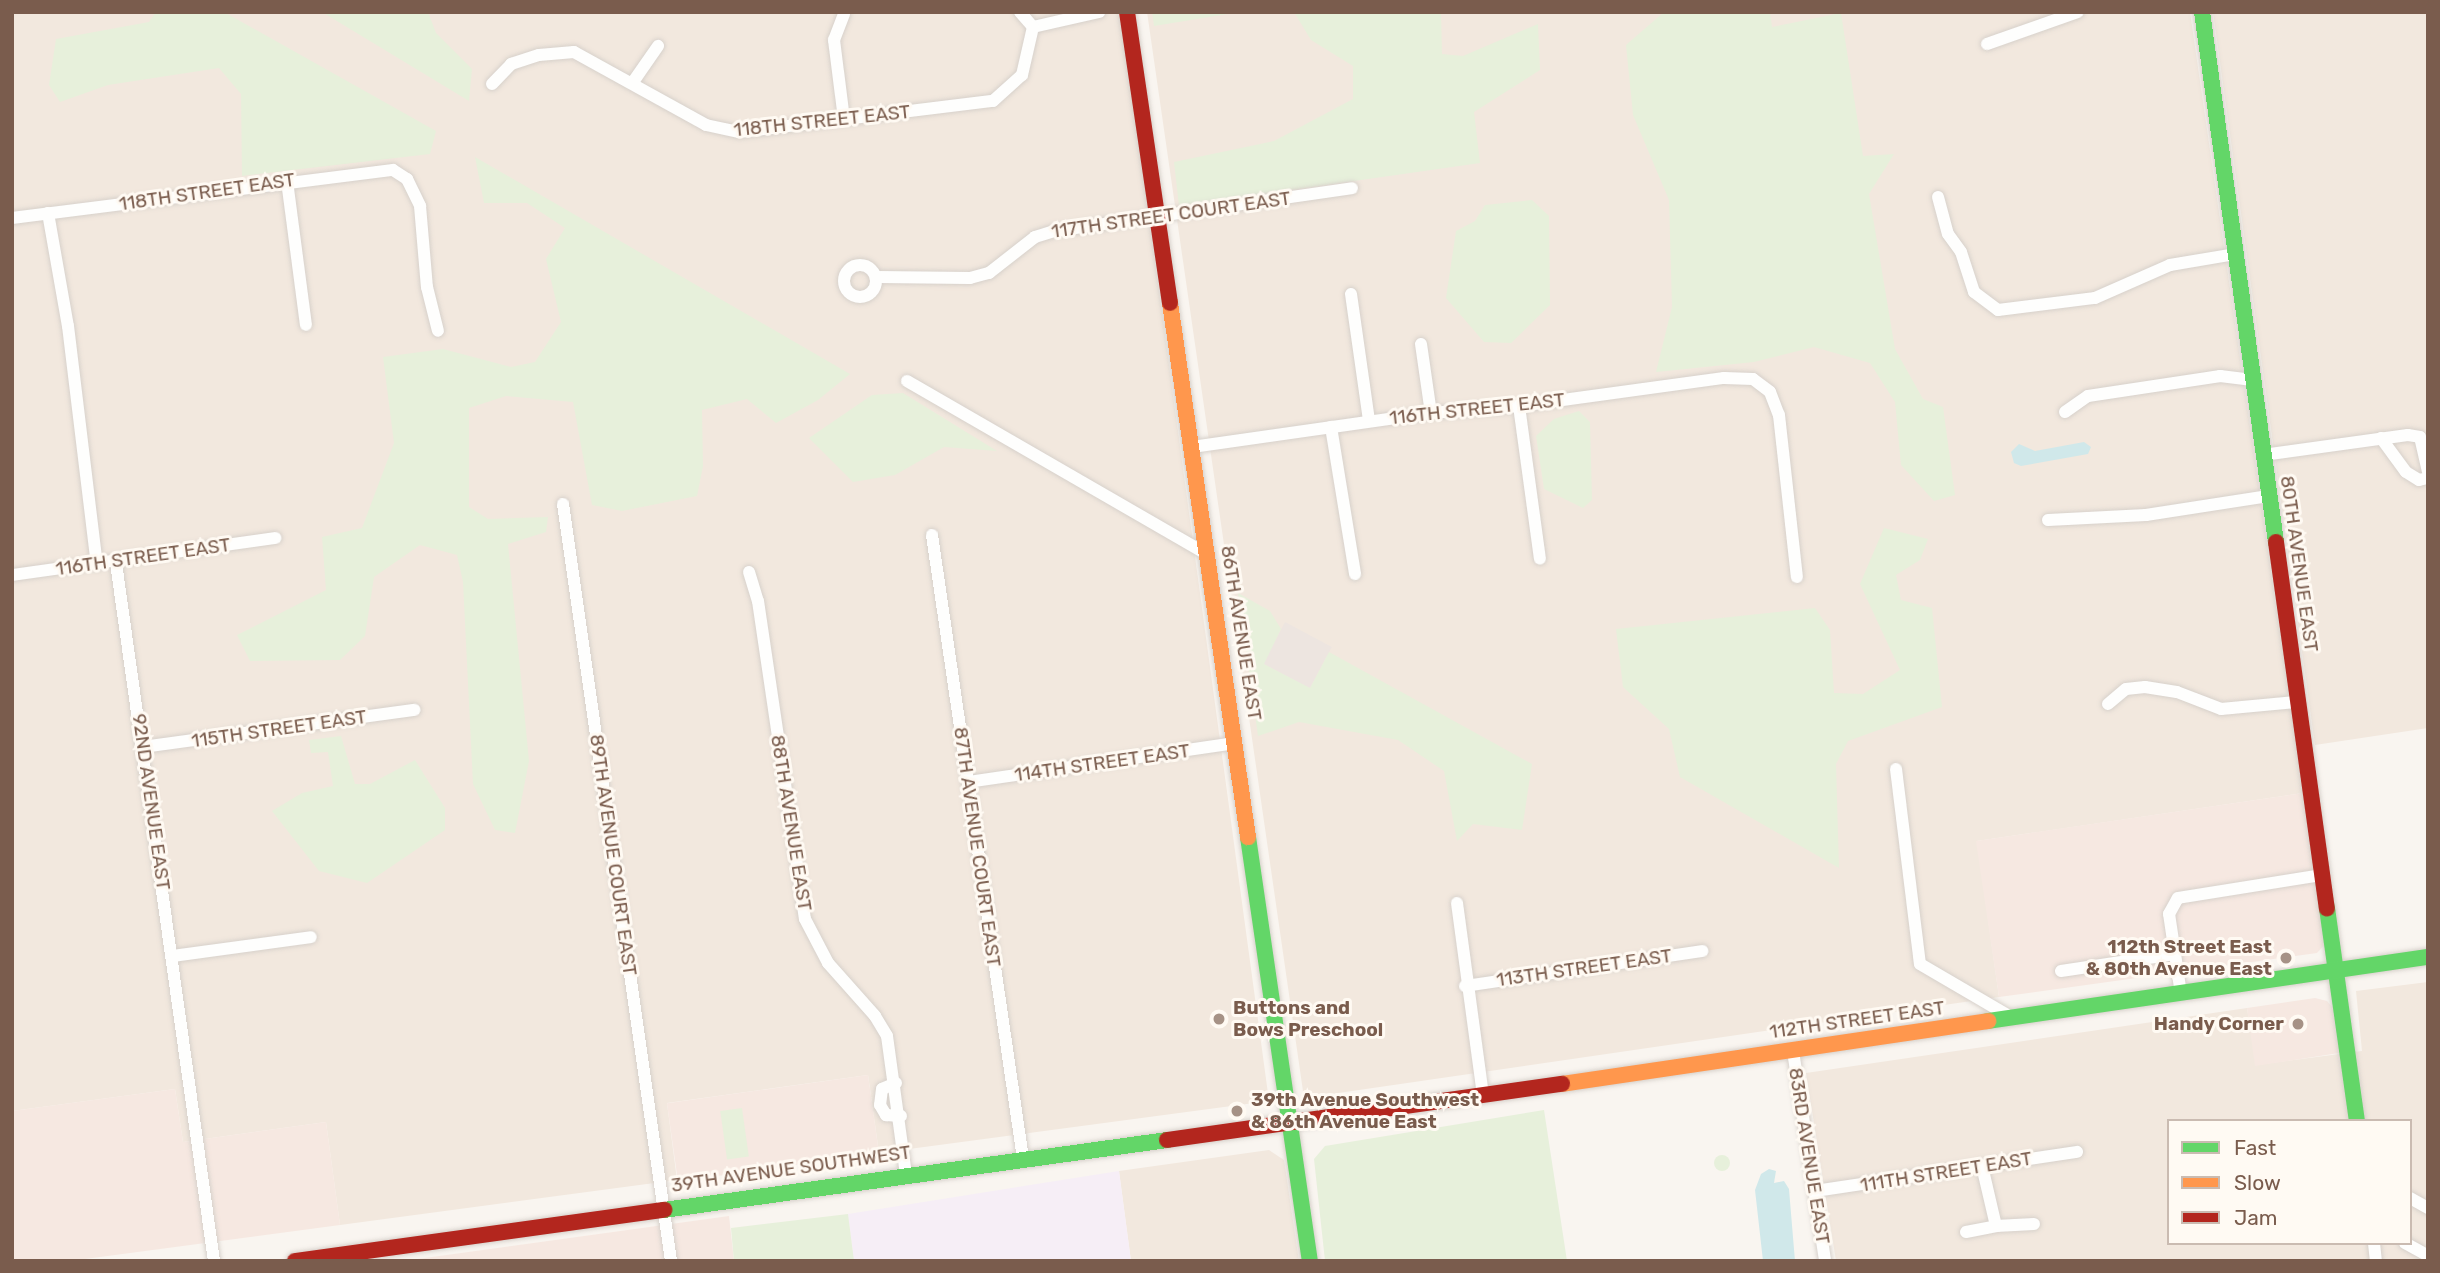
<!DOCTYPE html>
<html>
<head>
<meta charset="utf-8">
<style>
  body { margin:0 }
  #map { position:relative; width:2440px; height:1273px; overflow:hidden; background:#f9f5f0; font-family:Rubik,sans-serif }
  div>[style] { position:absolute }
  [style*='--x'] { left:calc(var(--x)*1px); top:calc(var(--y)*1px); width:calc(var(--w)*1px); rotate:calc(var(--a)*1deg) }
  .residential>* { inset:0; background:#f2e8de }
  .commercial>* { inset:0; background:#f6e8e1; transform-origin:0 0 }
  .industrial>* { inset:0; background:#ede5e0; transform-origin:0 0 }
  .education>* { inset:0; background:#f6eef6 }
  .green>* { inset:0; background:#e7f0db; transform-origin:0 0 }
  .round { border-radius:50% }
  .water>* { inset:0; background:#d0e8ea }
  .roads { filter:drop-shadow(0 0 2px #d7d1cb) drop-shadow(0 0 2px #d7d1cb) }
  .street>* { height:12px; margin:-6px; padding:0 6px; transform-origin:6px; border-radius:6px; background:#fefefd }
  .street>.ring { margin:-6px; padding:0; box-sizing:content-box; background:none; border:12px solid #fefefd; border-radius:50% }
  .fast>* { height:16px; margin:-8px; padding:0 8px; transform-origin:8px; border-radius:8px; background:#63d668 }
  .slow>* { height:16px; margin:-8px; padding:0 8px; transform-origin:8px; border-radius:8px; background:#ff974d }
  .jam>* { height:16px; margin:-8px; padding:0 8px; transform-origin:8px; border-radius:8px; background:#b3261e }
  .dots>* { width:19px; height:19px; translate:-50% -50%; box-sizing:border-box; border:4px solid #fffaf3; border-radius:50% }
  span { translate:-50% -50%; white-space:nowrap; text-align:center; line-height:1.15; -webkit-text-stroke:6px #fffaf3; paint-order:stroke }
  .street-label { font-size:19px; color:#7a5c4d }
  .poi-label { font-size:19px; color:#7a5c4d; font-weight:700 }
  .right { translate:-100% -50%; text-align:right }
  .left { translate:0 -50%; text-align:left }
  .frame { position:absolute; inset:0; border:14px solid #7a5c4d; pointer-events:none }
  .legend { position:absolute; left:2167px; top:1119px; width:245px; height:126px; box-sizing:border-box; background:#fffaf3; border:2px solid #cabbb1; margin:0; padding:9px 12px; list-style:none; font-size:21px; color:#7a5c4d }
  .legend li { display:flex; align-items:center; gap:14px; height:35px }
  .legend b { width:35px; border:2px solid #cabbb1 }
</style>
</head>
<body>
<div id="map">
  <div class="residential">
    <div style="clip-path:polygon(12px 12px,1121px 12px,1269px 1101px,879px 1153px,868px 1075px,667px 1103px,677px 1180px,340px 1225px,326px 1122px,183px 1142px,175px 1089px,12px 1111px)"></div>
    <div style="clip-path:polygon(1147px 12px,2190px 12px,2303px 793px,1977px 841px,1999px 997px,1304px 1098px)"></div>
    <div style="clip-path:polygon(2213px 12px,2428px 12px,2428px 728px,2315px 745px)"></div>
    <div style="clip-path:polygon(evenodd,2428px 982px,2428px 1261px,1836px 1261px,1806px 1073px,2247px 1008px,2256px 1065px,2362px 1051px,2356px 991px,2428px 982px,2169px 1121px,2410px 1121px,2410px 1243px,2169px 1243px,2169px 1121px)"></div>
    <div style="clip-path:polygon(1269px 1150px,1284px 1160px,1299px 1261px,1131px 1261px,1119px 1171px)"></div>
  </div>
  <div class="commercial">
    <div style="clip-path:polygon(2303px 793px,2325px 944px,2317px 953px,1999px 997px,1976px 841px)"></div>
    <div style="clip-path:polygon(2315px 998px,2327px 1001px,2333px 1008px,2339px 1053px,2255px 1066px,2247px 1008px)"></div>
    <div style="left:868px;top:1075px;width:79px;height:203px;rotate:82deg"></div>
    <div style="clip-path:polygon(175px 1089px,183px 1142px,326px 1122px,340px 1225px,70px 1261px,12px 1261px,12px 1111px)"></div>
    <div style="clip-path:polygon(729px 1216px,734px 1261px,403px 1261px)"></div>
  </div>
  <div class="industrial">
    <div style="left:1285px;top:622px;width:53px;height:47px;rotate:28deg"></div>
  </div>
  <div class="education">
    <div style="clip-path:polygon(1119px 1171px,1131px 1261px,854px 1261px,848px 1214px)"></div>
  </div>
  <div class="green">
    <div style="clip-path:polygon(156px 12px,224px 12px,436px 131px,430px 154px,242px 176px,241px 94px,219px 68px,108px 85px,60px 102px,49px 85px,56px 39px,149px 22px)"></div>
    <div style="clip-path:polygon(322px 12px,428px 12px,436px 33px,472px 69px,469px 101px)"></div>
    <div style="clip-path:polygon(1152px 12px,1240px 12px,1154px 26px)"></div>
    <div style="clip-path:polygon(1294px 12px,1441px 12px,1442px 54px,1463px 56px,1538px 24px,1540px 70px,1474px 112px,1480px 163px,1179px 206px,1174px 162px,1274px 141px,1353px 99px,1353px 66px,1311px 40px)"></div>
    <div style="clip-path:polygon(1664px 12px,1770px 12px,1772px 27px,1841px 13px,1863px 156px,1894px 154px,1869px 194px,1895px 349px,1923px 399px,1943px 407px,1955px 495px,1934px 501px,1901px 465px,1895px 402px,1870px 363px,1814px 347px,1754px 362px,1656px 372px,1672px 307px,1669px 200px,1633px 115px,1626px 45px)"></div>
    <div style="clip-path:polygon(475px 157px,850px 374px,818px 400px,776px 423px,747px 399px,702px 410px,703px 466px,697px 496px,622px 511px,592px 505px,573px 402px,506px 396px,469px 408px,469px 507px,488px 519px,548px 517px,546px 532px,508px 544px,529px 761px,515px 833px,495px 830px,473px 784px,463px 582px,457px 555px,420px 545px,374px 577px,365px 636px,340px 660px,250px 661px,237px 635px,326px 590px,322px 537px,362px 528px,394px 443px,383px 357px,443px 349px,511px 367px,535px 362px,561px 322px,546px 259px,565px 228px,527px 203px,484px 203px)"></div>
    <div style="clip-path:polygon(1532px 200px,1549px 216px,1550px 305px,1511px 343px,1484px 342px,1446px 298px,1456px 231px,1475px 221px,1485px 205px)"></div>
    <div style="clip-path:polygon(903px 393px,997px 451px,944px 447px,895px 475px,853px 482px,809px 438px,872px 395px)"></div>
    <div style="clip-path:polygon(1579px 411px,1590px 422px,1592px 500px,1583px 508px,1544px 489px,1536px 436px,1554px 419px)"></div>
    <div style="clip-path:polygon(1884px 528px,1928px 539px,1920px 560px,1896px 575px,1901px 600px,1932px 608px,1942px 707px,1848px 741px,1836px 764px,1839px 868px,1680px 777px,1669px 729px,1623px 687px,1616px 629px,1815px 608px,1830px 630px,1834px 693px,1863px 694px,1900px 670px,1860px 584px)"></div>
    <div style="clip-path:polygon(1238px 593px,1270px 611px,1281px 629px,1264px 664px,1310px 688px,1329px 652px,1532px 764px,1522px 830px,1473px 824px,1457px 841px,1444px 771px,1398px 740px,1299px 722px,1258px 736px)"></div>
    <div style="clip-path:polygon(341px 736px,355px 784px,370px 784px,415px 760px,445px 808px,445px 830px,367px 883px,319px 871px,272px 811px,302px 793px,333px 786px,328px 752px,311px 753px,309px 740px)"></div>
    <div style="left:742px;top:1108px;width:49px;height:22px;rotate:82deg"></div>
    <div style="clip-path:polygon(1544px 1110px,1567px 1261px,1325px 1261px,1314px 1159px,1325px 1146px)"></div>
    <div class="round" style="left:1714px;top:1155px;width:16px;height:16px"></div>
    <div style="clip-path:polygon(848px 1214px,854px 1261px,734px 1261px,731px 1228px)"></div>
  </div>
  <div class="water">
    <div style="clip-path:polygon(2084px 442px,2091px 447px,2088px 454px,2021px 466px,2014px 463px,2011px 452px,2019px 444px,2035px 451px)"></div>
    <div style="clip-path:polygon(1769px 1169px,1776px 1171px,1774px 1183px,1784px 1181px,1789px 1189px,1795px 1261px,1763px 1261px,1755px 1190px,1761px 1174px)"></div>
  </div>
  <div class="roads">
    <div class="street">
      <div style="--x:1020;--y:12;--w:20;--a:49"></div>
      <div style="--x:844;--y:14;--w:28;--a:111"></div>
      <div style="--x:834;--y:40;--w:80;--a:82.8"></div>
      <div style="--x:1033;--y:27;--w:68;--a:-12.8"></div>
      <div style="--x:1987;--y:44;--w:96;--a:-19.4"></div>
      <div style="--x:633;--y:82;--w:44;--a:-55.2"></div>
      <div style="--x:492;--y:84;--w:28;--a:-46"></div>
      <div style="--x:511;--y:64;--w:29;--a:-18"></div>
      <div style="--x:539;--y:55;--w:35;--a:-5"></div>
      <div style="--x:574;--y:52;--w:151;--a:28.9"></div>
      <div style="--x:706;--y:125;--w:34;--a:12"></div>
      <div style="--x:739;--y:132;--w:256;--a:-7"></div>
      <div style="--x:993;--y:101;--w:39;--a:-42"></div>
      <div style="--x:1022;--y:75;--w:49;--a:-77.1"></div>
      <div style="--x:287;--y:181;--w:145;--a:82.5"></div>
      <div style="--x:1938;--y:197;--w:38;--a:75"></div>
      <div style="--x:1948;--y:234;--w:22;--a:54"></div>
      <div style="--x:1961;--y:252;--w:42;--a:72"></div>
      <div style="--x:1974;--y:292;--w:30;--a:37"></div>
      <div style="--x:1998;--y:310;--w:98;--a:-7.1"></div>
      <div style="--x:2095;--y:298;--w:82;--a:-23.7"></div>
      <div style="--x:2170;--y:265;--w:67;--a:-9.5"></div>
      <div style="--x:48;--y:213;--w:115;--a:80"></div>
      <div style="--x:68;--y:326;--w:240;--a:83.1"></div>
      <div style="--x:12;--y:218;--w:384;--a:-7.2"></div>
      <div style="--x:393;--y:170;--w:17;--a:33"></div>
      <div style="--x:407;--y:179;--w:30;--a:64"></div>
      <div style="--x:420;--y:206;--w:81;--a:85.1"></div>
      <div style="--x:427;--y:287;--w:45;--a:76"></div>
      <div class="ring" style="left:844px;top:265px;width:20px;height:20px"></div>
      <div style="--x:877;--y:277;--w:93;--a:0.6"></div>
      <div style="--x:970;--y:278;--w:20;--a:-15"></div>
      <div style="--x:989;--y:273;--w:58;--a:-38"></div>
      <div style="--x:1035;--y:237;--w:21;--a:-17"></div>
      <div style="--x:1055;--y:231;--w:300;--a:-8.2"></div>
      <div style="--x:1351;--y:294;--w:128;--a:81.9"></div>
      <div style="--x:1421;--y:344;--w:70;--a:81.8"></div>
      <div style="--x:907;--y:381;--w:348;--a:30"></div>
      <div style="--x:1519;--y:406;--w:154;--a:82.2"></div>
      <div style="--x:2065;--y:412;--w:28;--a:-35"></div>
      <div style="--x:2088;--y:396;--w:134;--a:-8.6"></div>
      <div style="--x:2220;--y:376;--w:33;--a:7"></div>
      <div style="--x:1331;--y:427;--w:149;--a:80.7"></div>
      <div style="--x:2381;--y:438;--w:42;--a:53.7"></div>
      <div style="--x:2406;--y:472;--w:15;--a:32"></div>
      <div style="--x:2419;--y:480;--w:9;--a:-13"></div>
      <div style="--x:1192;--y:447;--w:241;--a:-8.1"></div>
      <div style="--x:1431;--y:413;--w:88;--a:-4.5"></div>
      <div style="--x:1519;--y:406;--w:207;--a:-7.8"></div>
      <div style="--x:1724;--y:378;--w:29;--a:2"></div>
      <div style="--x:1753;--y:379;--w:21;--a:37"></div>
      <div style="--x:1770;--y:392;--w:25;--a:69"></div>
      <div style="--x:1779;--y:415;--w:163;--a:83.7"></div>
      <div style="--x:2263;--y:455;--w:146;--a:-7.9"></div>
      <div style="--x:2408;--y:435;--w:12;--a:9"></div>
      <div style="--x:2420;--y:437;--w:35;--a:77"></div>
      <div style="--x:563;--y:504;--w:765;--a:81.88"></div>
      <div style="--x:2048;--y:520;--w:98;--a:-2.9"></div>
      <div style="--x:2146;--y:515;--w:124;--a:-8.8"></div>
      <div style="--x:932;--y:535;--w:631;--a:81.7"></div>
      <div style="--x:116;--y:563;--w:705;--a:82.01"></div>
      <div style="--x:749;--y:572;--w:30;--a:73"></div>
      <div style="--x:758;--y:601;--w:321;--a:81.6"></div>
      <div style="--x:805;--y:919;--w:50;--a:62.4"></div>
      <div style="--x:828;--y:963;--w:71;--a:48.4"></div>
      <div style="--x:875;--y:1016;--w:23;--a:59"></div>
      <div style="--x:887;--y:1036;--w:140;--a:82.2"></div>
      <div style="--x:12;--y:575;--w:266;--a:-8"></div>
      <div style="--x:2108;--y:704;--w:23;--a:-40"></div>
      <div style="--x:2126;--y:689;--w:19;--a:-6"></div>
      <div style="--x:2145;--y:687;--w:32;--a:9"></div>
      <div style="--x:2177;--y:692;--w:47;--a:21.1"></div>
      <div style="--x:2221;--y:709;--w:75;--a:-5.3"></div>
      <div style="--x:143;--y:747;--w:274;--a:-7.8"></div>
      <div style="--x:1896;--y:769;--w:196;--a:83"></div>
      <div style="--x:1920;--y:964;--w:109;--a:30.3"></div>
      <div style="--x:968;--y:782;--w:271;--a:-8.3"></div>
      <div style="--x:1457;--y:903;--w:195;--a:82.3"></div>
      <div style="--x:173;--y:956;--w:139;--a:-7.8"></div>
      <div style="--x:2061;--y:971;--w:115;--a:-8.5"></div>
      <div style="--x:1465;--y:986;--w:240;--a:-8.4"></div>
      <div style="--x:2181;--y:994;--w:81;--a:-98.5"></div>
      <div style="--x:2169;--y:914;--w:18;--a:-61"></div>
      <div style="--x:2178;--y:898;--w:145;--a:-9.1"></div>
      <div style="--x:1793;--y:1051;--w:212;--a:81.3"></div>
      <div style="--x:896;--y:1083;--w:15;--a:157"></div>
      <div style="--x:882;--y:1089;--w:16;--a:97"></div>
      <div style="--x:880;--y:1105;--w:12;--a:59"></div>
      <div style="--x:886;--y:1115;--w:15;--a:4"></div>
      <div style="--x:1815;--y:1191;--w:265;--a:-8.5"></div>
      <div style="--x:2410;--y:1198;--w:21;--a:29"></div>
      <div style="--x:1996;--y:1226;--w:38;--a:-3"></div>
      <div style="--x:1966;--y:1232;--w:31;--a:-11"></div>
      <div style="--x:1996;--y:1226;--w:62;--a:-103.1"></div>
      <div style="--x:2374;--y:1243;--w:18;--a:84"></div>
      <div style="--x:2405;--y:1243;--w:26;--a:29"></div>
    </div>
    <div class="fast">
      <div style="--x:2202;--y:12;--w:535;--a:82.05"></div>
      <div style="--x:1248;--y:837;--w:429;--a:81.7"></div>
      <div style="--x:2327;--y:908;--w:215;--a:82"></div>
      <div style="--x:1988;--y:1021;--w:445;--a:-8.3"></div>
      <div style="--x:664;--y:1210;--w:508;--a:-7.92"></div>
    </div>
    <div class="slow">
      <div style="--x:1170;--y:303;--w:540;--a:81.69"></div>
      <div style="--x:1562;--y:1084;--w:431;--a:-8.4"></div>
    </div>
    <div class="jam">
      <div style="--x:1127;--y:12;--w:294;--a:81.6"></div>
      <div style="--x:2276;--y:542;--w:370;--a:82.1"></div>
      <div style="--x:1167;--y:1140;--w:399;--a:-8.1"></div>
      <div style="--x:295;--y:1261;--w:373;--a:-7.9"></div>
    </div>
  </div>
  <div class="dots">
    <div style="left:2286px;top:958px;background:#a69286"></div>
    <div style="left:1219px;top:1019px;background:#a69286"></div>
    <div style="left:2298px;top:1024px;background:#a69286"></div>
    <div style="left:1237px;top:1111px;background:#a69286"></div>
  </div>
  <div class="street-label">
    <span style="left:822px;top:121px;rotate:-6deg">118TH STREET EAST</span>
    <span style="left:207px;top:192px;rotate:-8deg">118TH STREET EAST</span>
    <span style="left:1171px;top:215px;rotate:-8deg">117TH STREET COURT EAST</span>
    <span style="left:1477px;top:409px;rotate:-6deg">116TH STREET EAST</span>
    <span style="left:143px;top:557px;rotate:-8deg">116TH STREET EAST</span>
    <span style="left:2299px;top:564px;rotate:82deg">80TH AVENUE EAST</span>
    <span style="left:1241px;top:633px;rotate:81deg">86TH AVENUE EAST</span>
    <span style="left:279px;top:729px;rotate:-8deg">115TH STREET EAST</span>
    <span style="left:1102px;top:763px;rotate:-8deg">114TH STREET EAST</span>
    <span style="left:151px;top:802px;rotate:82deg">92ND AVENUE EAST</span>
    <span style="left:791px;top:823px;rotate:81deg">88TH AVENUE EAST</span>
    <span style="left:977px;top:847px;rotate:82deg">87TH AVENUE COURT EAST</span>
    <span style="left:613px;top:855px;rotate:82deg">89TH AVENUE COURT EAST</span>
    <span style="left:1584px;top:968px;rotate:-8deg">113TH STREET EAST</span>
    <span style="left:1857px;top:1020px;rotate:-8deg">112TH STREET EAST</span>
    <span style="left:1809px;top:1156px;rotate:81deg">83RD AVENUE EAST</span>
    <span style="left:791px;top:1169px;rotate:-8deg">39TH AVENUE SOUTHWEST</span>
    <span style="left:1946px;top:1172px;rotate:-9deg">111TH STREET EAST</span>
  </div>
  <div class="poi-label">
    <span class="right" style="left:2272px;top:958px">112th Street East<br>&amp; 80th Avenue East</span>
    <span class="left" style="left:1233px;top:1019px">Buttons and<br>Bows Preschool</span>
    <span class="right" style="left:2284px;top:1024px">Handy Corner</span>
    <span class="left" style="left:1251px;top:1111px">39th Avenue Southwest<br>&amp; 86th Avenue East</span>
  </div>
  <div class="frame"></div>
  <ul class="legend">
  <li><b style="height:9px;background:#63d668"></b>Fast</li>
  <li><b style="height:9px;background:#ff974d"></b>Slow</li>
  <li><b style="height:9px;background:#b3261e"></b>Jam</li>
  </ul>
</div>
</body>
</html>
